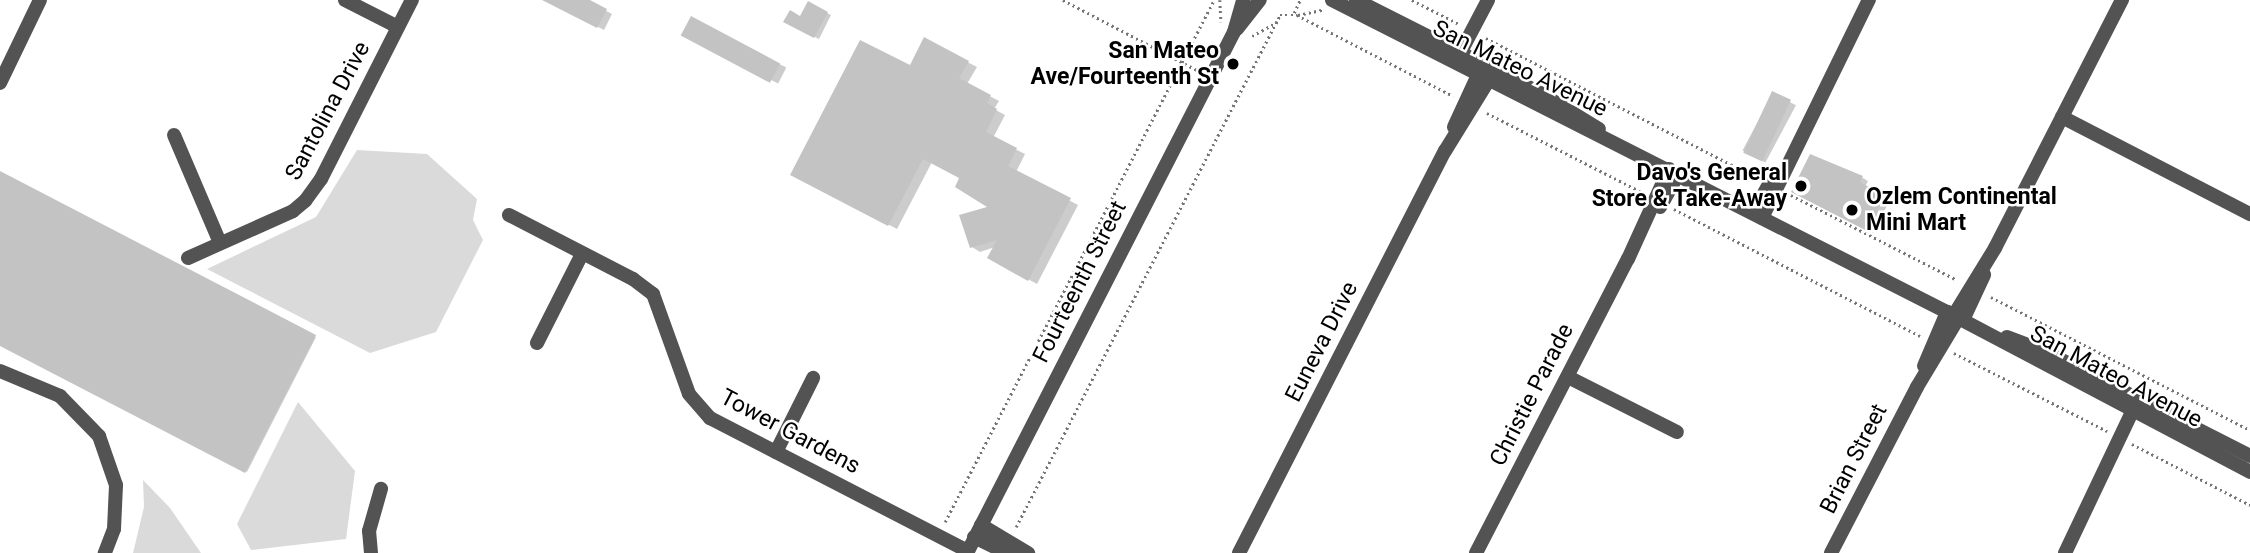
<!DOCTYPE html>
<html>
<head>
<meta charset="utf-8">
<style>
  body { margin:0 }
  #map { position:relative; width:2250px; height:553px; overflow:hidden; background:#fff; font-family:Roboto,sans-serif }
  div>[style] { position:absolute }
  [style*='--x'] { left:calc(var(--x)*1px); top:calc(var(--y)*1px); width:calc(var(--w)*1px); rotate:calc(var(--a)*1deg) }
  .green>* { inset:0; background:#dadada }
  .shadow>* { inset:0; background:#0003; transform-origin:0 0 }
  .building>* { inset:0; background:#c3c3c3; transform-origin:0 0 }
  .path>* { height:2.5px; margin-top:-1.25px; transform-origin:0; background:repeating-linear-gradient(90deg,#757575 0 2px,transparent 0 5.5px) }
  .minor>* { height:14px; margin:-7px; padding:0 7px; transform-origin:7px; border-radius:7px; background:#535353 }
  .tertiary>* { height:14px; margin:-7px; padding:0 7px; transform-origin:7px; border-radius:7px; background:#535353 }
  .dots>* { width:19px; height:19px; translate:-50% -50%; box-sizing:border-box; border:4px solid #fff; border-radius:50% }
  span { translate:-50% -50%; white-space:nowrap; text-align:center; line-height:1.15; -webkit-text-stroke:5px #fff; paint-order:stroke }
  .poi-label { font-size:23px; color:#000; font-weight:700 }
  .right { translate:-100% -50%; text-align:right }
  .left { translate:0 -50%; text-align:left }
  .street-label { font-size:23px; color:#000 }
</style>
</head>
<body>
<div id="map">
  <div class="green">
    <div style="clip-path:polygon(357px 150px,427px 154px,477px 199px,473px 220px,483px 240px,436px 332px,370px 353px,207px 269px,316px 217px)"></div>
    <div style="clip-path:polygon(298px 402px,355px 471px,346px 539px,251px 550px,237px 524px)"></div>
    <div style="clip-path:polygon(143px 480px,170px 508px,201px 553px,133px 553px,144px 507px)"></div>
  </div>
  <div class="shadow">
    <div style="clip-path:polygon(545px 0,586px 0,612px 14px,604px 30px)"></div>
    <div style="clip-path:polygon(809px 4px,831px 15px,819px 39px,786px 22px,801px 18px)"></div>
    <div style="left:691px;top:19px;width:107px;height:18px;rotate:27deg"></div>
    <div style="clip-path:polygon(925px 40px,977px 67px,967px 84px,999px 101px,994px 109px,1005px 115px,993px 138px,1025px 154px,1016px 172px,1078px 205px,1037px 284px,989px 258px,995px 247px,980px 252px,972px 247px,991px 207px,965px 193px,961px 178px,932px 162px,897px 229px,800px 179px,910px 68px)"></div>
    <div style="left:1773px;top:93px;width:26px;height:65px;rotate:28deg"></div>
    <div style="clip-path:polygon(1811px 156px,1863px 178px,1868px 181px,1865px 187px,1890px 200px,1873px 233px,1793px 192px)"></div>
    <div style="clip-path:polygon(0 173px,316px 337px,247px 472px,0 344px)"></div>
  </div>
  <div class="building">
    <div style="clip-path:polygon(542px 0,590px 0,607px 9px,597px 28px)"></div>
    <div style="clip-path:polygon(808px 1px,828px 12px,814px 38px,783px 22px,790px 10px,800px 16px)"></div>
    <div style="left:691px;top:16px;width:101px;height:22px;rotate:28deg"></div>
    <div style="clip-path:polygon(924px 37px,969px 61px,959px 78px,991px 95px,987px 103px,997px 109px,986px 132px,1017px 148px,1008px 166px,1071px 198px,1028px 281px,987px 258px,997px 240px,970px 248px,959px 215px,987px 207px,955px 187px,959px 178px,923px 159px,888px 226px,790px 175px,860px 40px,910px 65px)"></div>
    <div style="left:1772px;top:91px;width:21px;height:68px;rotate:25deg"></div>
    <div style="clip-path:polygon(1810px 154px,1863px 176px,1860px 182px,1885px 196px,1867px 231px,1791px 192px)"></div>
    <div style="clip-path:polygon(0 171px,316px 335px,245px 473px,0 346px)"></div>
  </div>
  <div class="path">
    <div style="--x:1063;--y:0;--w:153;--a:27.6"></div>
    <div style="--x:1220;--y:0;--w:22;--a:87"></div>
    <div style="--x:1412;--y:0;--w:53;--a:27.1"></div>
    <div style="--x:1294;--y:13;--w:14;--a:-65"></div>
    <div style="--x:1298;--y:15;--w:25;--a:-12"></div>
    <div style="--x:1252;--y:36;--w:29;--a:-29"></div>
    <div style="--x:1486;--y:38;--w:305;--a:27.3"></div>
    <div style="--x:1487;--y:113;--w:175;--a:27.1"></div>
    <div style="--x:1791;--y:195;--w:186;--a:27.1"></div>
    <div style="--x:1674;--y:209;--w:277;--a:27.3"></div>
    <div style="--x:1991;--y:297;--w:291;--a:27.2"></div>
    <div style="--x:1954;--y:353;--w:172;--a:27"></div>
    <div style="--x:2132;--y:444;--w:133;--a:27.3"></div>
    <div style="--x:945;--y:522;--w:587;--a:-62.74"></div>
    <div style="--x:1016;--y:527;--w:576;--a:-62.72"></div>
    <div style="--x:1280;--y:15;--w:17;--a:0"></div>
    <div style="--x:1297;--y:15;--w:176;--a:27.4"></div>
  </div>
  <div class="minor">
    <div style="--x:345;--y:0;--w:59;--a:27"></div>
    <div style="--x:1456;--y:61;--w:69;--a:-62.3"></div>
    <div style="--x:0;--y:83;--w:92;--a:-64.3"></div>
    <div style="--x:2062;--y:117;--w:212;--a:27.3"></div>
    <div style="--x:1454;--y:127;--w:69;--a:-65.3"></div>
    <div style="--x:174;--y:135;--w:117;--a:66.9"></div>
    <div style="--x:1660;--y:207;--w:38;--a:-61"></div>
    <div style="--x:1753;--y:213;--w:41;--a:-60.9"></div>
    <div style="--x:509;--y:215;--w:140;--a:27.3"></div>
    <div style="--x:633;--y:279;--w:25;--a:37"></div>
    <div style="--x:653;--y:294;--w:106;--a:70.2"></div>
    <div style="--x:689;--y:394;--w:32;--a:49"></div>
    <div style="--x:710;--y:418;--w:290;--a:27.3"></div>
    <div style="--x:1762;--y:218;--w:243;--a:-63.9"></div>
    <div style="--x:188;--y:258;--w:115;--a:-24.1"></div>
    <div style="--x:293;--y:211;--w:16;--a:-40"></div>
    <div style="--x:305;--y:201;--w:27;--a:-54"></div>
    <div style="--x:321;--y:179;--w:201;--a:-63.1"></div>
    <div style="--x:1954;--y:315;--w:79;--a:-58.5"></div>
    <div style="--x:1995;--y:248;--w:279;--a:-62.9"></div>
    <div style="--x:1963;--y:320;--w:50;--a:-65"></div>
    <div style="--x:537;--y:343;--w:100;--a:-63.2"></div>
    <div style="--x:1924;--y:366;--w:59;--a:-66.9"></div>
    <div style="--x:0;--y:371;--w:65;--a:22.6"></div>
    <div style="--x:60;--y:396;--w:56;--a:45.7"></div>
    <div style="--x:99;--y:436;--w:52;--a:70.9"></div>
    <div style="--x:116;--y:485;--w:44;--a:92.6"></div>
    <div style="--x:114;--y:529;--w:26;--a:111"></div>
    <div style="--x:1568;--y:377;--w:122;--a:26.8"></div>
    <div style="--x:776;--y:452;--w:83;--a:-63.4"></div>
    <div style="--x:981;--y:525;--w:55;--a:30.8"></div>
    <div style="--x:974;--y:537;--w:37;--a:26"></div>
    <div style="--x:371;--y:553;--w:22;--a:-95"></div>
    <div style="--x:369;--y:531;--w:44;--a:-74.1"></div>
    <div style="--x:1239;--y:553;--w:452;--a:-62.9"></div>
    <div style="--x:1445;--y:151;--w:95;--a:-58.3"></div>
    <div style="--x:1476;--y:553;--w:331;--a:-62.7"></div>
    <div style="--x:1628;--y:259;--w:99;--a:-65.5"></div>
    <div style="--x:1831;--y:553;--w:187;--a:-62.6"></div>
    <div style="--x:1917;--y:387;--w:82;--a:-59"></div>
    <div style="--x:2065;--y:553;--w:170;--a:-64.6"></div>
  </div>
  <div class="tertiary">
    <div style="--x:1332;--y:0;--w:690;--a:26.9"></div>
    <div style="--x:1947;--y:312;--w:343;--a:27.8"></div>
    <div style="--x:1356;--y:0;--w:206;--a:26.8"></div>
    <div style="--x:1540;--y:93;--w:69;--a:31.4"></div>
    <div style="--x:1237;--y:29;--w:37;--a:-52"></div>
    <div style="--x:2007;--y:337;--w:42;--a:21"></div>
    <div style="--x:2046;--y:352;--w:229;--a:27"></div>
    <div style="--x:967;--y:553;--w:585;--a:-62.87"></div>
    <div style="--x:1234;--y:32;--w:33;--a:-74"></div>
  </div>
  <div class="dots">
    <div style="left:1233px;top:64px;background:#000"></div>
    <div style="left:1801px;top:186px;background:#000"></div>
    <div style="left:1852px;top:210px;background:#000"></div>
  </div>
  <div class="poi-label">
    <span class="right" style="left:1219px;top:64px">San Mateo<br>Ave/Fourteenth St</span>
    <span class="right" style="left:1787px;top:186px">Davo's General<br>Store &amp; Take-Away</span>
    <span class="left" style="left:1866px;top:210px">Ozlem Continental<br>Mini Mart</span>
  </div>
  <div class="street-label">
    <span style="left:1520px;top:69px;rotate:26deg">San Mateo Avenue</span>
    <span style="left:328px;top:111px;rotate:-62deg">Santolina Drive</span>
    <span style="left:1080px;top:282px;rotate:-63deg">Fourteenth Street</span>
    <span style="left:1322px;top:342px;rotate:-63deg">Euneva Drive</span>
    <span style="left:2116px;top:377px;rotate:28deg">San Mateo Avenue</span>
    <span style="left:1532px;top:395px;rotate:-63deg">Christie Parade</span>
    <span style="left:790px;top:432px;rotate:28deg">Tower Gardens</span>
    <span style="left:1854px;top:459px;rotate:-63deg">Brian Street</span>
  </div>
</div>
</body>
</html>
